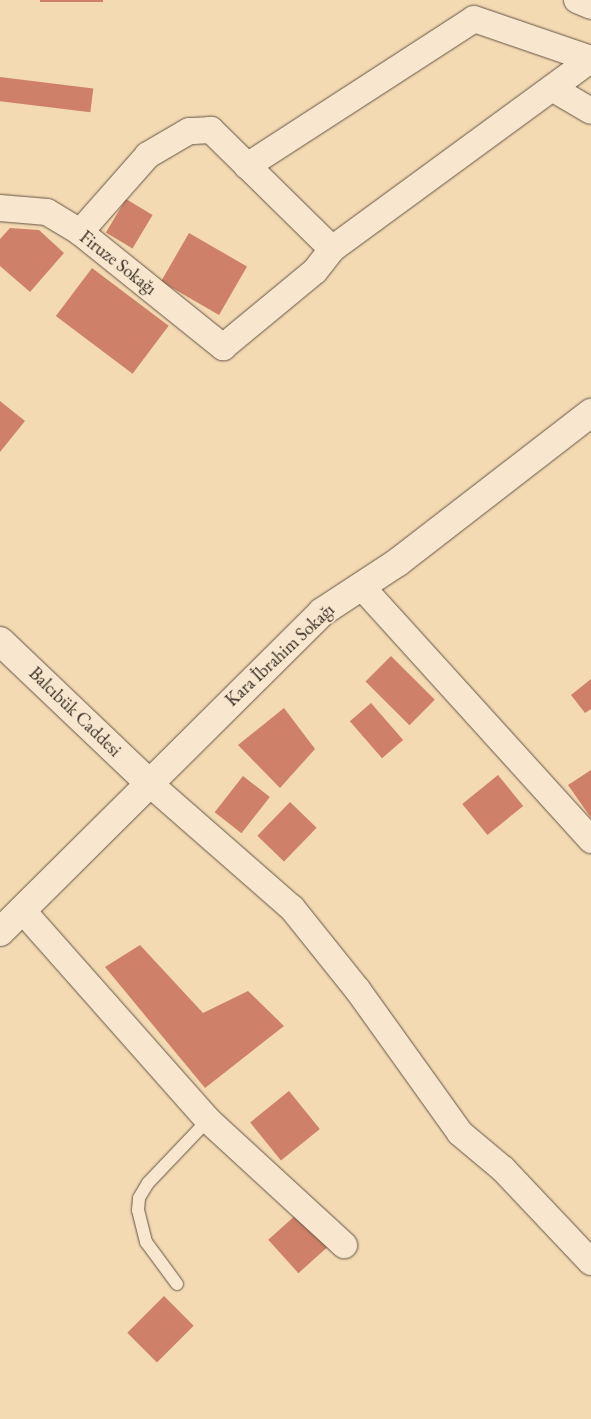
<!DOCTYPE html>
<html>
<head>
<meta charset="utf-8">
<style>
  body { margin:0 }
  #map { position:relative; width:591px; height:1419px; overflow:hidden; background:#f4dab3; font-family:"EB Garamond",serif }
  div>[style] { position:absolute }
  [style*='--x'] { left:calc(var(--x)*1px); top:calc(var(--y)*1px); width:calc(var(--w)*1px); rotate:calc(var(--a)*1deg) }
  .building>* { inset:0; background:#ce8168; transform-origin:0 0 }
  .roads { filter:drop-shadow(0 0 1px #645546) drop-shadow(0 0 1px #645546) }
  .service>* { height:12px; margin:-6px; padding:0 6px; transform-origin:6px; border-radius:6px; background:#f8e7ce }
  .minor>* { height:26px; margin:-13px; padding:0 13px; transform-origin:13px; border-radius:13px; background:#f8e7ce }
  .tertiary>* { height:28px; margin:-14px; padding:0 14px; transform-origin:14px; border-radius:14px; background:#f8e7ce }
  span { translate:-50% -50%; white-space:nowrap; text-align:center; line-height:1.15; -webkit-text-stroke:4px #f8e7ce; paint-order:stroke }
  .street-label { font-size:18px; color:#342921 }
</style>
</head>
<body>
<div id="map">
  <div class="building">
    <div style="left:40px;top:0;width:63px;height:2px"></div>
    <div style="left:0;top:77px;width:94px;height:24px;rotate:7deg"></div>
    <div style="left:126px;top:199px;width:31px;height:39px;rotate:31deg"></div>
    <div style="clip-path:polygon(10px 228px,39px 230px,64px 253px,30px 292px,0 266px,0 239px)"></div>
    <div style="left:189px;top:233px;width:67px;height:56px;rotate:30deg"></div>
    <div style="left:92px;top:268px;width:96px;height:60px;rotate:37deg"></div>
    <div style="clip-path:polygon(0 401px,25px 421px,0 452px)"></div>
    <div style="left:391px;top:656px;width:62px;height:36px;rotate:45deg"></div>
    <div style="clip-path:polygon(591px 679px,591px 709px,585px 713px,571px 695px)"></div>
    <div style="left:371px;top:703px;width:49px;height:28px;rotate:49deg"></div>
    <div style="clip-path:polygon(284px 708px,315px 749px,280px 788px,238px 745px)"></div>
    <div style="clip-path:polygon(591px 770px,591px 818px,568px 785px)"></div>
    <div style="left:498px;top:775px;width:40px;height:46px;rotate:51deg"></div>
    <div style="left:243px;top:776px;width:34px;height:46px;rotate:38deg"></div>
    <div style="left:290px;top:802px;width:37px;height:47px;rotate:44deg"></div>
    <div style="clip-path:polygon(140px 945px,203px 1013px,248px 991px,284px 1026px,205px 1088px,105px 967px)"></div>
    <div style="left:289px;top:1091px;width:49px;height:50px;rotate:51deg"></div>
    <div style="left:298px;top:1213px;width:45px;height:40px;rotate:48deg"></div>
    <div style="left:164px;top:1296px;width:42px;height:52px;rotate:45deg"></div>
  </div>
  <div class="roads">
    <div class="service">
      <div style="--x:177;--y:1284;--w:52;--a:-126.4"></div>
      <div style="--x:146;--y:1242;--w:33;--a:-104"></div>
      <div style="--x:138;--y:1210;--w:12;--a:-85"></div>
      <div style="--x:139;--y:1198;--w:17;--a:-59"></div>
      <div style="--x:148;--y:1183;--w:87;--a:-46.4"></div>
    </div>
    <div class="minor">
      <div style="--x:577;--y:0;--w:15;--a:23"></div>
      <div style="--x:552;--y:88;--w:45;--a:30.5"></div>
      <div style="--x:247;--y:166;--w:270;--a:-32.9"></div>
      <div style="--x:474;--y:19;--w:124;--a:18.9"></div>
      <div style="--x:0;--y:208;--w:47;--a:4.9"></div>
      <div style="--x:47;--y:212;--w:39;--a:31"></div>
      <div style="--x:80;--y:232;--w:184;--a:38.8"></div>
      <div style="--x:223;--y:347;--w:119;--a:-39.6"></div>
      <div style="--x:315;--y:271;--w:28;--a:-52"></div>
      <div style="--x:332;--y:249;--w:170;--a:-135.5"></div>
      <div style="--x:211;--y:130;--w:22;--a:177"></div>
      <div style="--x:189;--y:131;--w:48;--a:149.7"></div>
      <div style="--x:148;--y:155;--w:103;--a:131.4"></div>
      <div style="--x:332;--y:249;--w:320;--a:-36.2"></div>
      <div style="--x:361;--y:586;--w:343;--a:47.8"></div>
      <div style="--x:149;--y:783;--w:190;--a:41.2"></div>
      <div style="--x:292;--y:908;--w:104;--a:51.3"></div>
      <div style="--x:357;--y:989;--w:177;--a:54.4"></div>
      <div style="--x:460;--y:1133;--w:56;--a:39.9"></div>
      <div style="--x:503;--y:1169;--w:128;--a:46.6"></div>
      <div style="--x:23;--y:911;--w:279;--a:48.5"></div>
      <div style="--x:208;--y:1120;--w:185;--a:42.6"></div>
    </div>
    <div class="tertiary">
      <div style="--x:0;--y:641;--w:206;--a:43.6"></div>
      <div style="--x:0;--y:932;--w:454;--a:-44.8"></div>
      <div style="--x:322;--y:612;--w:91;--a:-33.3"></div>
      <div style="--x:398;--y:562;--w:244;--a:-37.7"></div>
    </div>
  </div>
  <div class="street-label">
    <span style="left:118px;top:263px;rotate:38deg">Firuze Sokağı</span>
    <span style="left:280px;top:655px;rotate:-43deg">Kara İbrahim Sokağı</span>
    <span style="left:75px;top:712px;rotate:44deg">Balcıbük Caddesi</span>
  </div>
</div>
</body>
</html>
